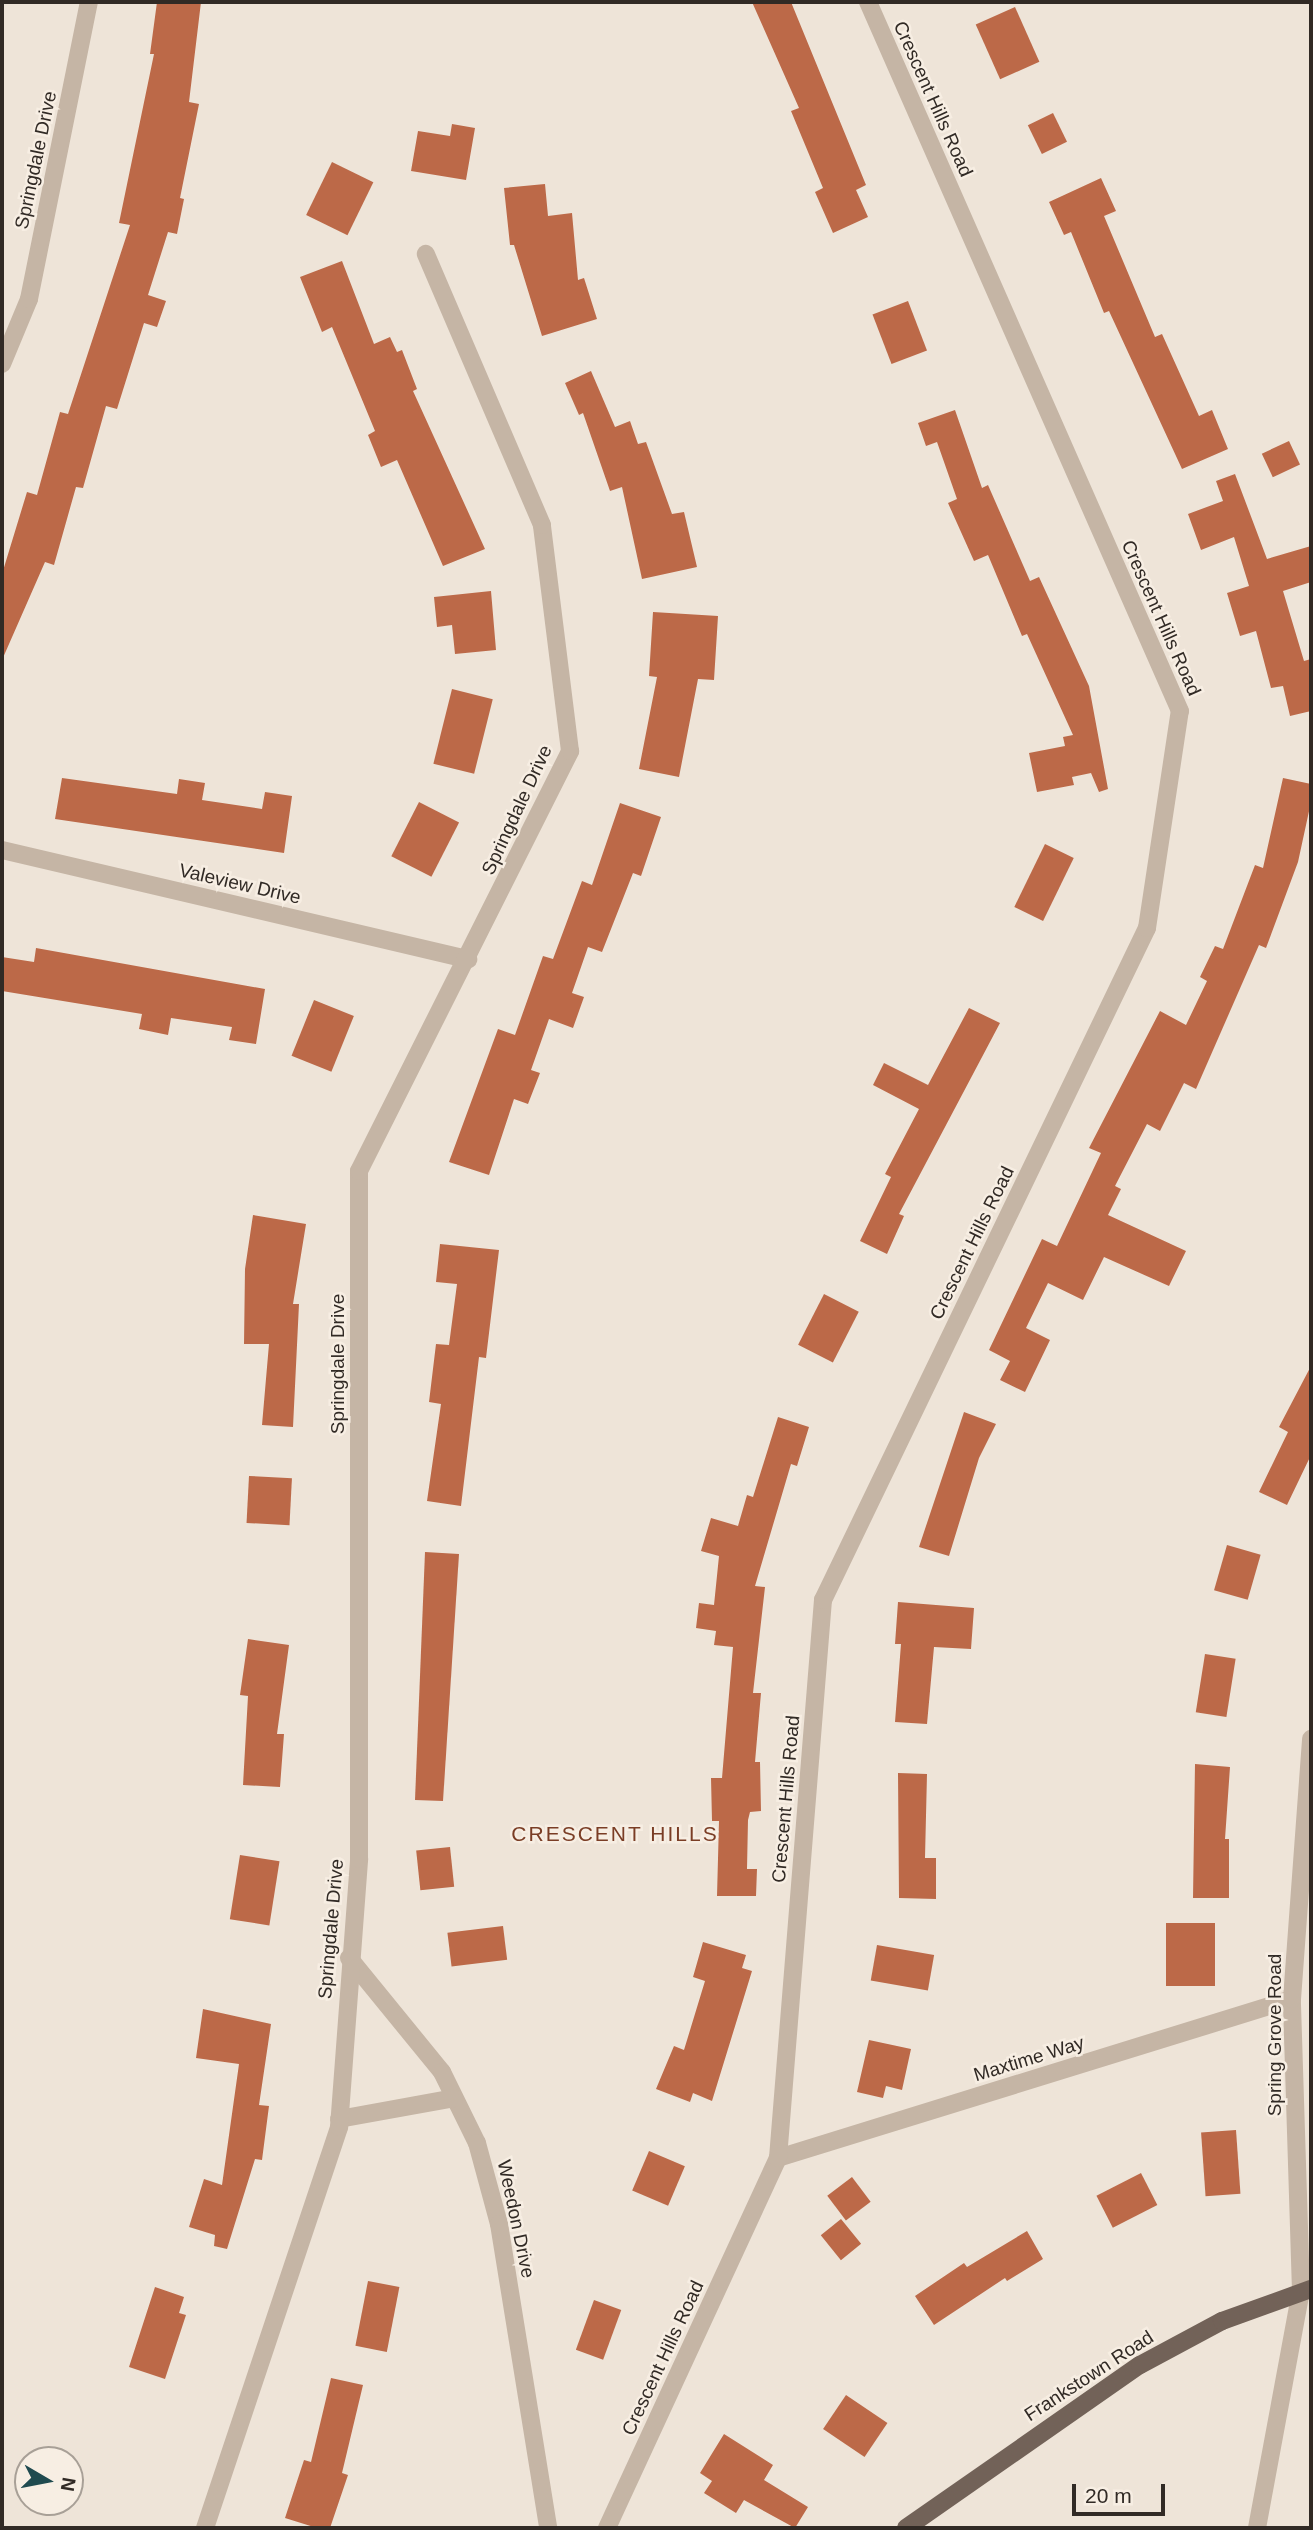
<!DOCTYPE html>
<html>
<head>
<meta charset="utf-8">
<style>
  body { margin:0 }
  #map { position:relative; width:1313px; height:2530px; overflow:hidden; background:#eee4d8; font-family:Arial,sans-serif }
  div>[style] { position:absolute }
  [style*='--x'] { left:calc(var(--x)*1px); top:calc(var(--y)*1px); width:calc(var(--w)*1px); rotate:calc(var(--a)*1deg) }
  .building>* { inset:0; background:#bc6948; transform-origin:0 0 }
  .minor>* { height:18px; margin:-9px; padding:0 9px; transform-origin:9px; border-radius:9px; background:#c5b5a5 }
  .primary>* { height:18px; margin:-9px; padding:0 9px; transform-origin:9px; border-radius:9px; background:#726258 }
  span { translate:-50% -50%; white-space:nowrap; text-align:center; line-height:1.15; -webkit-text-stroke:5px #f7eee3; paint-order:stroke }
  .street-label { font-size:19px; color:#312a25 }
  .neighbourhood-label { font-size:21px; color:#7a3d25; letter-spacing:2px }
  .frame { position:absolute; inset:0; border:4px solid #312a25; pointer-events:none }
  .north { position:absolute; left:14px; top:2446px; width:70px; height:70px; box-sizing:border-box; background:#f7eee3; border:2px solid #a8a097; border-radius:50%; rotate:100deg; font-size:19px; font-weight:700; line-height:28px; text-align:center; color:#312a25 }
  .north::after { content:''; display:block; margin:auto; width:24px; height:32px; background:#1f4a4f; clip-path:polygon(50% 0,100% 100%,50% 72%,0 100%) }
  .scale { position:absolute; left:1072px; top:2484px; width:93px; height:32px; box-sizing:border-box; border:4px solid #312a25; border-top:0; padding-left:9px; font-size:21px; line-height:24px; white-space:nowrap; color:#312a25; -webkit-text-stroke:5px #f7eee3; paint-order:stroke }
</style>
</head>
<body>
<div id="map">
  <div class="building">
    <div style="clip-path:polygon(157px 2px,201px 2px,189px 102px,199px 104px,180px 198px,184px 199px,177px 234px,168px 232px,148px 295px,166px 301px,157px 327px,144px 323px,117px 409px,106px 406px,83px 488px,76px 487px,54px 565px,45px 562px,2px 660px,2px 574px,27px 492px,37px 495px,60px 412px,68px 414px,130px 225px,119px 223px,154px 54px,150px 54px)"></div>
    <div style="clip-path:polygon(752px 2px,791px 2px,866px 185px,856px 190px,868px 217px,833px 233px,815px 192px,823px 188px,791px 111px,799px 108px)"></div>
    <div style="left:1015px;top:7px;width:60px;height:43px;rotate:66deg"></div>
    <div style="left:1053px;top:113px;width:32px;height:28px;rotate:64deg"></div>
    <div style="clip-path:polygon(452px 124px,475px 128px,466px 180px,411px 171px,418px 131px,450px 136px)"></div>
    <div style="left:332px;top:162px;width:46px;height:59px;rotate:26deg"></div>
    <div style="clip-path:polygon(1101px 178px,1116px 211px,1104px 216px,1155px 337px,1162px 334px,1199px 416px,1212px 410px,1228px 449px,1182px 469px,1109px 311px,1104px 313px,1071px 232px,1064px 235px,1049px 202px)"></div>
    <div style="clip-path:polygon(545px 184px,548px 216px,572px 213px,578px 280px,584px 278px,597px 319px,542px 336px,514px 245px,510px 245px,504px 188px)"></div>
    <div style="clip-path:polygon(342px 261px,374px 344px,390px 337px,397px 352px,402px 350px,417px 389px,413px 391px,485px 549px,443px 566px,397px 460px,381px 467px,368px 435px,375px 431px,332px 327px,322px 332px,300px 277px)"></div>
    <div style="left:908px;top:301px;width:53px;height:38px;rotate:69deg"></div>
    <div style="clip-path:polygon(591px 371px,615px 427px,630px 421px,638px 444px,646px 442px,672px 514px,684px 512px,697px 567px,642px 579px,622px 487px,610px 491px,583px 413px,579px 415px,565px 383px)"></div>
    <div style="clip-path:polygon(955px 410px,982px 488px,988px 485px,1030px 581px,1039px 577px,1089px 686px,1108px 789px,1099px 792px,1091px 773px,1072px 777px,1074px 785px,1037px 792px,1029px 753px,1065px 746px,1063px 737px,1073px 735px,1027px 634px,1022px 636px,988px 555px,974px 561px,948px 503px,957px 499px,937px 442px,926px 446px,918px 423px)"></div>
    <div style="left:1289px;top:441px;width:26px;height:30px;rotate:65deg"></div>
    <div style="clip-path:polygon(1235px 474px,1267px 559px,1311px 546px,1311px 582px,1283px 591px,1304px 661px,1311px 659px,1311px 711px,1290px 716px,1283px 686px,1271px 688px,1256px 631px,1240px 636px,1227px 593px,1249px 586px,1234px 537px,1201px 550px,1188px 514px,1223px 501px,1216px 481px)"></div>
    <div style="clip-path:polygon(491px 591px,496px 650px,455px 654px,452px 625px,437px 627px,434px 597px)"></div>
    <div style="clip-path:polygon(653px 612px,718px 616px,714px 680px,698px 679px,679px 777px,639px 769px,657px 677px,649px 676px)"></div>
    <div style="left:452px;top:689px;width:42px;height:77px;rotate:14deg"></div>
    <div style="clip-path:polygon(62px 778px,177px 794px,179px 779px,205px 783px,202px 800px,262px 809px,265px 792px,292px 796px,284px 853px,55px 819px)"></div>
    <div style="clip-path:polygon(1283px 778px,1311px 784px,1311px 802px,1298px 862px,1266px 948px,1259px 945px,1196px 1089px,1184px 1083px,1160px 1131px,1147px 1124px,1115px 1186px,1121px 1189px,1108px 1215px,1186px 1251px,1169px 1286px,1104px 1257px,1083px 1300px,1048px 1283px,1026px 1328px,1050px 1340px,1025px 1392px,1000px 1380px,1010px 1361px,989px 1350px,1042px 1239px,1057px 1246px,1101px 1153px,1089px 1148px,1160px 1011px,1186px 1025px,1207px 981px,1200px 977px,1215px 946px,1223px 949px,1255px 865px,1263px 868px)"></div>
    <div style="left:419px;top:802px;width:45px;height:61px;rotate:27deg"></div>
    <div style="clip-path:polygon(620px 803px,661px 817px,641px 876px,633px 873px,602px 952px,588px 947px,572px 993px,584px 997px,573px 1028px,549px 1019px,531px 1070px,540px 1073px,528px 1104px,514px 1099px,489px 1175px,449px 1162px,498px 1029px,515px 1035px,543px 956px,553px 959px,582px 881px,592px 885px)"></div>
    <div style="left:1045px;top:844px;width:32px;height:70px;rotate:26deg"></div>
    <div style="clip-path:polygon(36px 948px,265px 989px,256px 1044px,229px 1040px,232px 1027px,171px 1018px,168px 1035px,139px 1029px,142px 1014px,2px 991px,2px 957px,34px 962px)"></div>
    <div style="left:314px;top:1000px;width:43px;height:60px;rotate:22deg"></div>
    <div style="clip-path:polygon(969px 1008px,1000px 1023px,899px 1214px,904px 1216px,887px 1254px,860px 1241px,891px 1177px,885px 1174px,919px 1109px,873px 1085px,884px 1063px,928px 1085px)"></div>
    <div style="clip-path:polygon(253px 1215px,306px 1224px,293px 1304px,299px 1304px,293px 1427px,262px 1425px,269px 1344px,244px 1344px,245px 1269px)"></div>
    <div style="clip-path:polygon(440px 1244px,499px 1250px,486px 1358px,479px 1357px,461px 1506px,427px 1501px,441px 1404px,429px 1402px,436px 1344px,449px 1345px,457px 1284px,436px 1282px)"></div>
    <div style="left:824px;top:1294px;width:39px;height:57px;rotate:27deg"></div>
    <div style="clip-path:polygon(1311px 1366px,1311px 1455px,1287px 1505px,1259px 1492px,1288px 1432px,1279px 1427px)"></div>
    <div style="clip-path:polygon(964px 1412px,996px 1424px,979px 1458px,949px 1556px,919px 1547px)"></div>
    <div style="clip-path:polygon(778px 1417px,809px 1427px,797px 1466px,791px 1464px,755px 1586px,765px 1587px,753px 1693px,761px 1693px,755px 1762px,760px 1762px,761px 1811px,750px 1812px,748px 1820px,747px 1869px,757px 1869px,756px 1896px,717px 1896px,719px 1821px,712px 1821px,711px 1778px,722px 1778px,733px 1647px,714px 1645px,716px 1631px,696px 1628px,699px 1603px,714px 1605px,719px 1556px,701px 1551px,711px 1518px,738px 1526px,747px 1495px,753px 1497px)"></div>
    <div style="left:249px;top:1476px;width:43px;height:47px;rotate:3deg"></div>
    <div style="left:1227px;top:1545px;width:35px;height:47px;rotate:16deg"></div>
    <div style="clip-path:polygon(425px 1552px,459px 1554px,443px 1801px,415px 1800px)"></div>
    <div style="clip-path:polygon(898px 1602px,974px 1608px,971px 1649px,934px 1647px,927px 1724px,895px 1722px,901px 1644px,895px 1644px)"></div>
    <div style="clip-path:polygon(248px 1639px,289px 1645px,277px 1734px,284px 1734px,280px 1787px,243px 1785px,248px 1696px,240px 1695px)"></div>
    <div style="left:1205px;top:1654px;width:31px;height:59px;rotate:9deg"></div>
    <div style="clip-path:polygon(1195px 1764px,1230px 1767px,1225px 1839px,1229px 1839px,1229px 1898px,1193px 1898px)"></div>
    <div style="clip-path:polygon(898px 1773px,927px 1774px,925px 1858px,936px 1858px,936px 1899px,899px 1898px)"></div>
    <div style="left:450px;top:1847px;width:40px;height:34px;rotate:84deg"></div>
    <div style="left:240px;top:1855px;width:40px;height:65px;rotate:9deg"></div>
    <div style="left:1166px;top:1923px;width:49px;height:63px"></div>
    <div style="left:503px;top:1926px;width:34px;height:56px;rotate:83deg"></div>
    <div style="clip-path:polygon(703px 1942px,746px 1955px,742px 1968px,752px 1971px,712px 2101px,693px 2093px,690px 2102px,656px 2089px,674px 2046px,684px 2050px,705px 1981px,693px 1977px)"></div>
    <div style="left:877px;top:1945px;width:58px;height:36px;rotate:10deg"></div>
    <div style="clip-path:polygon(203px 2009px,271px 2024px,259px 2105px,269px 2106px,262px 2160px,255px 2159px,227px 2249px,214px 2246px,215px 2235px,189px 2227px,204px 2179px,222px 2185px,239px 2064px,196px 2058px)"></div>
    <div style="clip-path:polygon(869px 2040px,911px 2049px,902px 2090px,886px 2086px,883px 2098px,857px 2092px)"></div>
    <div style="left:1236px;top:2130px;width:64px;height:35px;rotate:86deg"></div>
    <div style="left:649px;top:2151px;width:39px;height:43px;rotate:23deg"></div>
    <div style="left:1141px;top:2173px;width:36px;height:50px;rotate:63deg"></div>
    <div style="left:852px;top:2177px;width:31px;height:31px;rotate:53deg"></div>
    <div style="left:841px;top:2219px;width:32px;height:26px;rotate:51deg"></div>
    <div style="clip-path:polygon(1027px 2231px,1043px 2259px,1007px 2281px,1005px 2278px,934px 2325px,915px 2296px,964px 2263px,967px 2267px)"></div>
    <div style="left:368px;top:2281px;width:32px;height:66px;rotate:11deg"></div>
    <div style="clip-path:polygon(155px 2287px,184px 2297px,179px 2313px,186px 2315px,165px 2379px,129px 2367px)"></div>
    <div style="left:594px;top:2300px;width:29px;height:53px;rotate:20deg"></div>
    <div style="clip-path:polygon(331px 2378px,363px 2385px,342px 2473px,348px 2475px,330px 2528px,317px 2528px,285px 2518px,304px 2460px,311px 2462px)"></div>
    <div style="left:846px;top:2395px;width:50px;height:41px;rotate:34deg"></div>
    <div style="clip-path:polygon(724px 2434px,773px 2465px,764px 2480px,808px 2507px,795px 2528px,744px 2500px,736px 2513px,704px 2493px,712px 2481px,700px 2473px)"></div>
  </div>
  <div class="minor">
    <div style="--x:2;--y:364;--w:70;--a:-67.4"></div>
    <div style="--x:29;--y:299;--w:303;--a:-78.6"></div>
    <div style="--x:2;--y:850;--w:479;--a:13.2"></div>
    <div style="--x:349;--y:1958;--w:147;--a:50.8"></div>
    <div style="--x:442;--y:2072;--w:79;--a:63.8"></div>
    <div style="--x:477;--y:2143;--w:84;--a:74.8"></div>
    <div style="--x:499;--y:2224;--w:308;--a:80.8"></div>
    <div style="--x:339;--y:2119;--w:117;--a:-10.3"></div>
    <div style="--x:778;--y:2158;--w:538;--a:-17.19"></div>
    <div style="--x:205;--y:2528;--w:423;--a:-71.5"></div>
    <div style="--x:339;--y:2127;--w:269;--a:-85.7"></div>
    <div style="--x:359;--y:1859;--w:688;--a:-90"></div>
    <div style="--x:359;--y:1171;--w:470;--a:-63.3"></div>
    <div style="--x:570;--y:751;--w:228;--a:-97.1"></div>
    <div style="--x:542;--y:525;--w:295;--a:-113.2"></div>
    <div style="--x:607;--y:2528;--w:408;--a:-65.2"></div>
    <div style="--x:778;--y:2158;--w:560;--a:-85.39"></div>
    <div style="--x:823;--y:1600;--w:746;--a:-64.26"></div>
    <div style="--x:1147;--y:928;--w:219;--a:-81.4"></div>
    <div style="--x:1180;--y:711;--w:775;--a:-113.75"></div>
    <div style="--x:1257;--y:2528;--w:241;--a:-79.5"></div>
    <div style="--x:1301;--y:2291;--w:292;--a:-91.8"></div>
    <div style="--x:1292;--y:1999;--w:261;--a:-85.8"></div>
  </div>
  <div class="primary">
    <div style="--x:906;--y:2528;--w:285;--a:-34.9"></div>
    <div style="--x:1140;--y:2365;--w:93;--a:-28.2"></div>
    <div style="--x:1222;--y:2321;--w:95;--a:-19.8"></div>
  </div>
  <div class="street-label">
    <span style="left:933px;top:99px;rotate:66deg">Crescent Hills Road</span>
    <span style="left:36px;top:160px;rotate:-78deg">Springdale Drive</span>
    <span style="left:1161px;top:618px;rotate:66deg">Crescent Hills Road</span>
    <span style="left:517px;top:810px;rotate:-65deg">Springdale Drive</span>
    <span style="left:240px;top:884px;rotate:13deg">Valeview Drive</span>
    <span style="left:972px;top:1243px;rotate:-64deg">Crescent Hills Road</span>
    <span style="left:338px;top:1364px;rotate:-90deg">Springdale Drive</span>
    <span style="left:786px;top:1799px;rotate:-85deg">Crescent Hills Road</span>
    <span style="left:331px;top:1929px;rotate:-85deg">Springdale Drive</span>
    <span style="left:1275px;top:2035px;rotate:-90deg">Spring Grove Road</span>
    <span style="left:1029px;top:2059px;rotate:-17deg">Maxtime Way</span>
    <span style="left:516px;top:2219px;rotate:78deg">Weedon Drive</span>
    <span style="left:663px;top:2358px;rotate:-65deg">Crescent Hills Road</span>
    <span style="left:1089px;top:2376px;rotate:-33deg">Frankstown Road</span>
  </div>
  <div class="neighbourhood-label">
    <span style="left:615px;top:1834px">CRESCENT HILLS</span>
  </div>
  <div class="frame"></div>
  <div class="north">N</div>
  <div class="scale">20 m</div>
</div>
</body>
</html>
